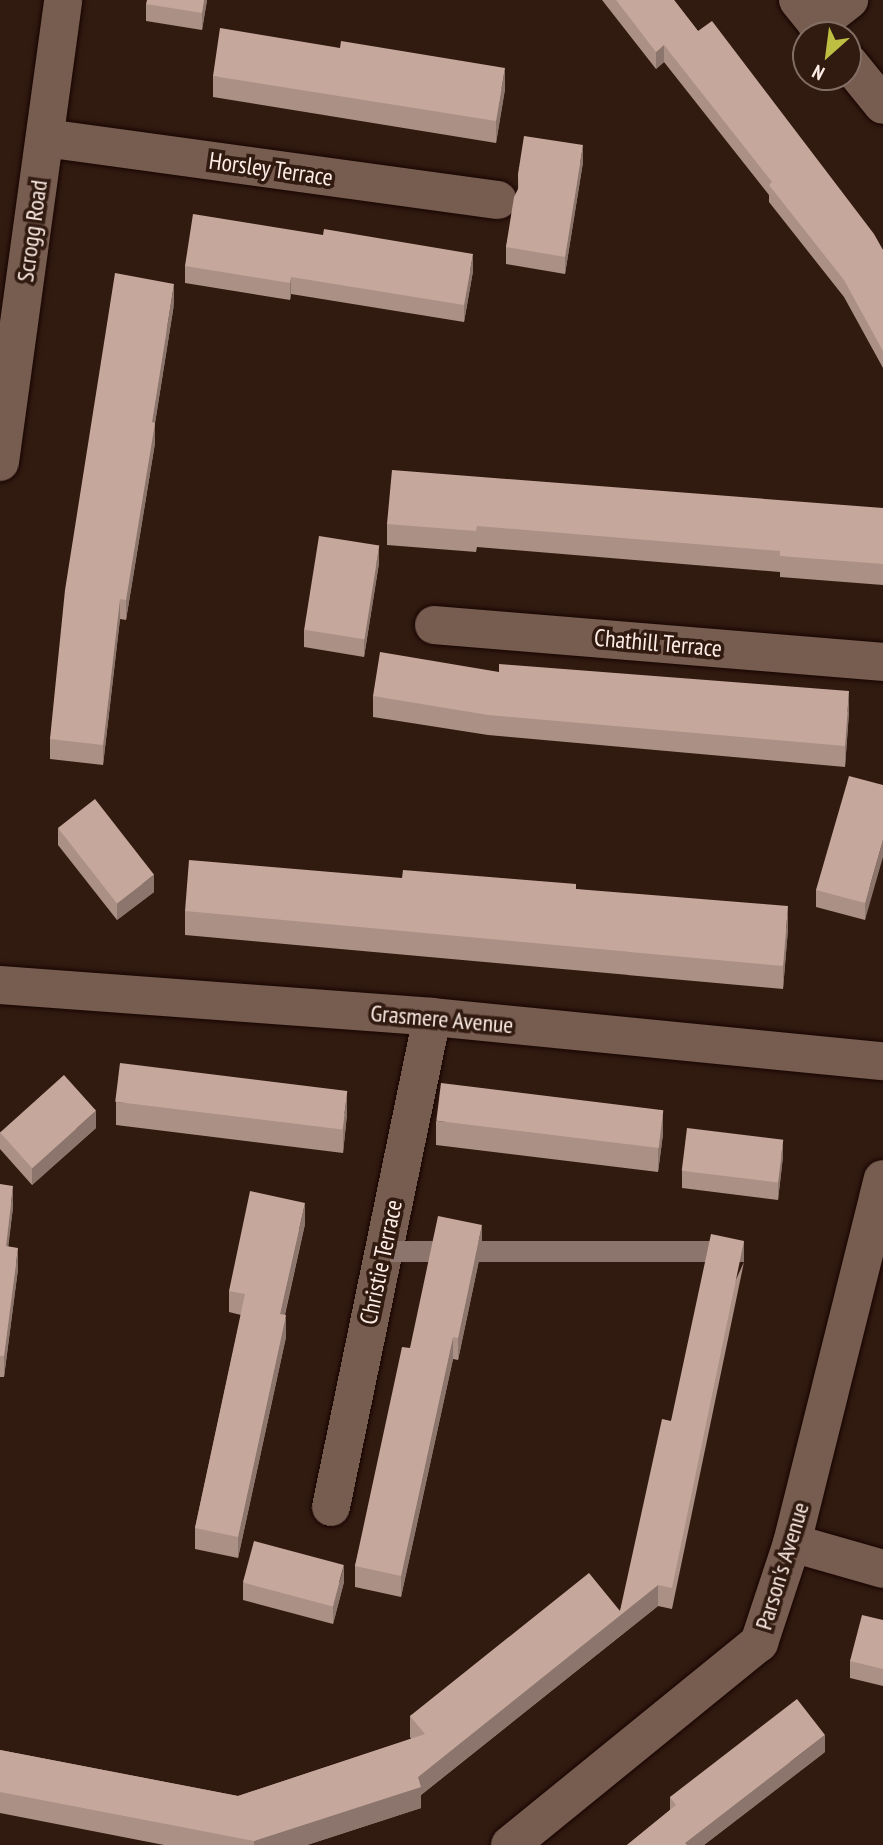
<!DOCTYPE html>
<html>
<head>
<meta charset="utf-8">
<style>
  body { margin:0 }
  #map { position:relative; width:883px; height:1845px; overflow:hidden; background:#311a10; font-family:"PT Sans Narrow",sans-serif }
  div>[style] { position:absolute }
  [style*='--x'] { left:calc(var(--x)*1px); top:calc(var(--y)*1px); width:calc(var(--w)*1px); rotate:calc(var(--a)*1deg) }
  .roads { filter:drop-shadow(0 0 2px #170400) drop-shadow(0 0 2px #170400) }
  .minor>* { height:38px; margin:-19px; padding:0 19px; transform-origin:19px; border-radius:19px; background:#775c50 }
  .tertiary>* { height:38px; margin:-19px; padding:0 19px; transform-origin:19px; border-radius:19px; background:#775c50 }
  .wall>* { inset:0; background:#aa9085 }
  .shaded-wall>* { inset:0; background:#8b756c; transform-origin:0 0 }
  .building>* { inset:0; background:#c6a79b; transform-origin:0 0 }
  span { translate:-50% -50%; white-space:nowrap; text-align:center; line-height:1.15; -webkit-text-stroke:7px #311a10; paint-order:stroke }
  .street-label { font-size:24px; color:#fdede6 }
  .north { position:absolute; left:792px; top:21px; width:70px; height:70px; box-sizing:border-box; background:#311a10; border:2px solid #836e66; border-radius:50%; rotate:208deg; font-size:19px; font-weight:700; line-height:28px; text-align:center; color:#fdede6 }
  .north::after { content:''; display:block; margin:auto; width:24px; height:32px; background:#bebf42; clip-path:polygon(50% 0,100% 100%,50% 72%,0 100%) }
</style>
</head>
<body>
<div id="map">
  <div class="roads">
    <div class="minor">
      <div style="--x:798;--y:0;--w:45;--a:51.3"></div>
      <div style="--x:817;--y:25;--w:41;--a:-38"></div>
      <div style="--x:848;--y:62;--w:55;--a:50.9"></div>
      <div style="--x:45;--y:138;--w:457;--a:7.8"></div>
      <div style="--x:434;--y:625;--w:451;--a:4.7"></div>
      <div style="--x:0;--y:985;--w:433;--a:4.2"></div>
      <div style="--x:432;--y:1017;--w:453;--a:5.6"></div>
      <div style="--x:331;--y:1507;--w:500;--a:-78.35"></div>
      <div style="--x:792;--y:1543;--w:95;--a:15.9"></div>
      <div style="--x:510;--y:1845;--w:321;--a:-39.1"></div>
      <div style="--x:759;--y:1643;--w:105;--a:-71.7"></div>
      <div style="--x:792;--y:1543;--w:375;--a:-76"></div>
    </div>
    <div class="tertiary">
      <div style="--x:0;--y:462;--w:466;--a:-82.2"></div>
    </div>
  </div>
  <div class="wall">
    <div style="clip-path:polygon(207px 0,202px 30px,146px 21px,146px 4px)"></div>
    <div style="clip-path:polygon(602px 0,674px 0,698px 31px,883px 250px,883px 368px,844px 297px,769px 202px,769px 195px,664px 62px,656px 69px)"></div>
    <div style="clip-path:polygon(213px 76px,505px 89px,496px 143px,213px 97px)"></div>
    <div style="clip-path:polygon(583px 162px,565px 274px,506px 264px,506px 247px,518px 190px,518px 174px)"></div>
    <div style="clip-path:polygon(185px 266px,473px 271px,464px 322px,291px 294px,290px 300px,185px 283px)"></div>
    <div style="clip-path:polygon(174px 304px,155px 423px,155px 443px,126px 620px,120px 619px,103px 765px,50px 759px,50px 739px)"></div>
    <div style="clip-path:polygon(883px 508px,883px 585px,780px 577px,780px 572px,477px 547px,476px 552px,387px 545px,387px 524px)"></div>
    <div style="clip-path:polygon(379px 563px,364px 657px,304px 647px,304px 630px)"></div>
    <div style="clip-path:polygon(499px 672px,849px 712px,845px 767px,488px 735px,373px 717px,373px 696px)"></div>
    <div style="clip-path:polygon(883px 785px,865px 920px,816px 907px,816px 890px)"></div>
    <div style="clip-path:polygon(58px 828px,154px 892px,117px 920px,58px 845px)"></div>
    <div style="clip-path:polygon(402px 878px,576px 889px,788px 929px,783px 989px,185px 935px,185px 911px)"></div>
    <div style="clip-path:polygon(116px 1102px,347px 1114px,343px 1153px,116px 1125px)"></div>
    <div style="clip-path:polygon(436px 1121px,663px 1134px,658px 1172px,436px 1145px)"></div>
    <div style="clip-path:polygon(96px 1128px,32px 1185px,0 1149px,0 1132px)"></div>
    <div style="clip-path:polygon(783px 1156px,778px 1200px,682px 1188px,682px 1171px)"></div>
    <div style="clip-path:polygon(0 1184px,13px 1207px,8px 1246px,18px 1269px,4px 1377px,0 1377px)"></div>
    <div style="clip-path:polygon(305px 1224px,285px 1315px,286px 1337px,238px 1558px,195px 1549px,195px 1528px,241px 1315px,229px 1312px,229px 1291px)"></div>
    <div style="clip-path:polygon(482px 1246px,458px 1360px,453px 1359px,401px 1597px,355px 1587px,355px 1566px,410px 1348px)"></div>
    <div style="clip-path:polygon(744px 1262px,672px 1609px,658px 1606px,421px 1795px,421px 1808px,307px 1845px,164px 1845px,0 1813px,0 1750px,238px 1796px,411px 1739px,410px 1737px,410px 1716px,620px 1611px,671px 1421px)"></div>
    <div style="clip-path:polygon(344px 1582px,333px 1624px,243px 1600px,243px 1583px)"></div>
    <div style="clip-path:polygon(883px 1620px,883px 1686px,850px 1678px,850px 1661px)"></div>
    <div style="clip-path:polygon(825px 1752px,704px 1845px,627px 1845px,670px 1810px,670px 1797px)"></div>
  </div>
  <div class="shaded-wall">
    <div style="clip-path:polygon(204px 0,207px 0,202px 30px,202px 13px)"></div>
    <div style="clip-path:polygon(664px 45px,664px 62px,656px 69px,656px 52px)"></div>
    <div style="clip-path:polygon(505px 68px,505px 89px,496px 143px,496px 121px)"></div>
    <div style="clip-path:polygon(583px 145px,583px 162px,565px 274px,565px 257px)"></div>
    <div style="clip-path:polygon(473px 254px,473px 271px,464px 322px,464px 305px)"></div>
    <div style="clip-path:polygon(291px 277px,291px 294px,290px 300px,290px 283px)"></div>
    <div style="clip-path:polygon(174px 284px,174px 304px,155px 423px,155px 443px,126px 620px,126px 600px,152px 422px)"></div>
    <div style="clip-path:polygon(379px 546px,379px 563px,364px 657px,364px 640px)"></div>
    <div style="clip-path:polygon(120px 599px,120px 619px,103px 765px,103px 745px)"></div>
    <div style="clip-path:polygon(849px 691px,849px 712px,845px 767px,845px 746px)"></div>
    <div style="clip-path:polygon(883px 840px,883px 857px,865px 920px,865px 903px)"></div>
    <div style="clip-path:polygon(154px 875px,154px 892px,117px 920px,117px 903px)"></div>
    <div style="clip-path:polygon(788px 906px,788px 929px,783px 989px,783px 966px)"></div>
    <div style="clip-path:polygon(347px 1091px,347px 1114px,343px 1153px,343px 1129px)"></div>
    <div style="clip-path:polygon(663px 1110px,663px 1134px,658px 1172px,658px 1148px)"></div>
    <div style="clip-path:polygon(96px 1111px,96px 1128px,32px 1185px,32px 1168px)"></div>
    <div style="clip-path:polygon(783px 1139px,783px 1156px,778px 1200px,778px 1183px)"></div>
    <div style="clip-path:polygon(13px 1186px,13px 1207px,6px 1267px,6px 1246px)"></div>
    <div style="clip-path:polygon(305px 1203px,305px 1224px,280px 1335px,280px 1314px)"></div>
    <div style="clip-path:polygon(482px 1225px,482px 1246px,458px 1360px,458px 1338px)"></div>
    <div style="left:744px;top:1241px;width:21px;height:354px;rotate:90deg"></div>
    <div style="clip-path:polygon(18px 1248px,18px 1269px,4px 1377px,4px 1356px)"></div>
    <div style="clip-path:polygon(286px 1315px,286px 1337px,238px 1558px,238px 1537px)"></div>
    <div style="clip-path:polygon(453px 1337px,453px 1359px,401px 1597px,401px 1576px)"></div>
    <div style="clip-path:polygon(344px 1565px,344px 1582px,333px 1624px,333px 1607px)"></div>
    <div style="clip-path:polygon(658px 1585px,658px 1606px,421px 1795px,421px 1808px,307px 1845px,254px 1845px,254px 1841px,418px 1777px)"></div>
    <div style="clip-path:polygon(825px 1735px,825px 1752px,704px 1845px,685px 1845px,685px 1843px)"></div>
  </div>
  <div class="building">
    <div style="clip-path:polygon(147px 0,204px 0,202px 13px,146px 4px)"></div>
    <div style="clip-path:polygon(616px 0,674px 0,698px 31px,712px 21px,874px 234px,883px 250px,883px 351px,844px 280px,769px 185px,772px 182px,664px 45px,656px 52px)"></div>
    <div style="clip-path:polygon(220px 28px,340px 48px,341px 41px,505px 68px,496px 121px,213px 76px)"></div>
    <div style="clip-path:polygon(524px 136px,583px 145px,565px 257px,506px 247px,514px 197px,519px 187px,518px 174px)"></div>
    <div style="clip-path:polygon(193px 214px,323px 235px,324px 229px,473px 254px,464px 305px,291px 277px,290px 283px,185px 266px)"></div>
    <div style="clip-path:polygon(115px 273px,174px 284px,152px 422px,155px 423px,126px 600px,120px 599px,103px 745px,50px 739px,65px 590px)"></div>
    <div style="clip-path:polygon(392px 470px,883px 508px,883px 564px,780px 556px,780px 551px,477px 526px,476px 531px,387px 524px)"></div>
    <div style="left:319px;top:536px;width:61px;height:95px;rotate:9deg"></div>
    <div style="clip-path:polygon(380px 652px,499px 672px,499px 664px,849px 691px,845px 746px,488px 715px,373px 696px)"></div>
    <div style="clip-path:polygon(849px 776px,883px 785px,883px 840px,865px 903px,816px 890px)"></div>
    <div style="left:95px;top:799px;width:96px;height:47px;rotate:52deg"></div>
    <div style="clip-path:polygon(189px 860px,402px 878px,403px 870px,576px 884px,576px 889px,788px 906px,783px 966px,185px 911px)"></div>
    <div style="left:120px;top:1063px;width:229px;height:39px;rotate:7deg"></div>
    <div style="left:64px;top:1075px;width:48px;height:86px;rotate:48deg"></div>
    <div style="left:441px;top:1083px;width:224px;height:38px;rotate:7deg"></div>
    <div style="left:687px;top:1128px;width:97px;height:43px;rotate:7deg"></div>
    <div style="clip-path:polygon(0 1184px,13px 1186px,6px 1246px,18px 1248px,4px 1356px,0 1356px)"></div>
    <div style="clip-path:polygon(250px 1191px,305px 1203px,280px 1314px,286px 1315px,238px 1537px,195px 1528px,245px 1294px,229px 1291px)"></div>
    <div style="clip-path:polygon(438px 1216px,482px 1225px,458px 1338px,453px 1337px,401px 1576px,355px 1566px,402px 1347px,410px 1348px)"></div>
    <div style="clip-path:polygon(711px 1234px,744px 1241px,672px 1588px,658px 1585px,418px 1777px,421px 1787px,254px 1841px,0 1792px,0 1750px,238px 1796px,425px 1734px,410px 1716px,589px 1573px,620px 1611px,662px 1419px,671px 1421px)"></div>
    <div style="left:254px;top:1541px;width:93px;height:43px;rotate:15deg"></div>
    <div style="clip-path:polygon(862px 1615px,883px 1620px,883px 1669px,850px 1661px)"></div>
    <div style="clip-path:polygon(797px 1699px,825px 1735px,685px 1843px,687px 1845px,627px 1845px,676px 1805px,670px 1797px)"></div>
  </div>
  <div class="street-label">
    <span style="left:271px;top:169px;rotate:8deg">Horsley Terrace</span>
    <span style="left:32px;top:231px;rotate:-82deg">Scrogg Road</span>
    <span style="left:658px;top:643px;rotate:5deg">Chathill Terrace</span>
    <span style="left:442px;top:1019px;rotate:5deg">Grasmere Avenue</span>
    <span style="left:381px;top:1262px;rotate:-78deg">Christie Terrace</span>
    <span style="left:782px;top:1566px;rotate:-73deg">Parson's Avenue</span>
  </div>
  <div class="north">N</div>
</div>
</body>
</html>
